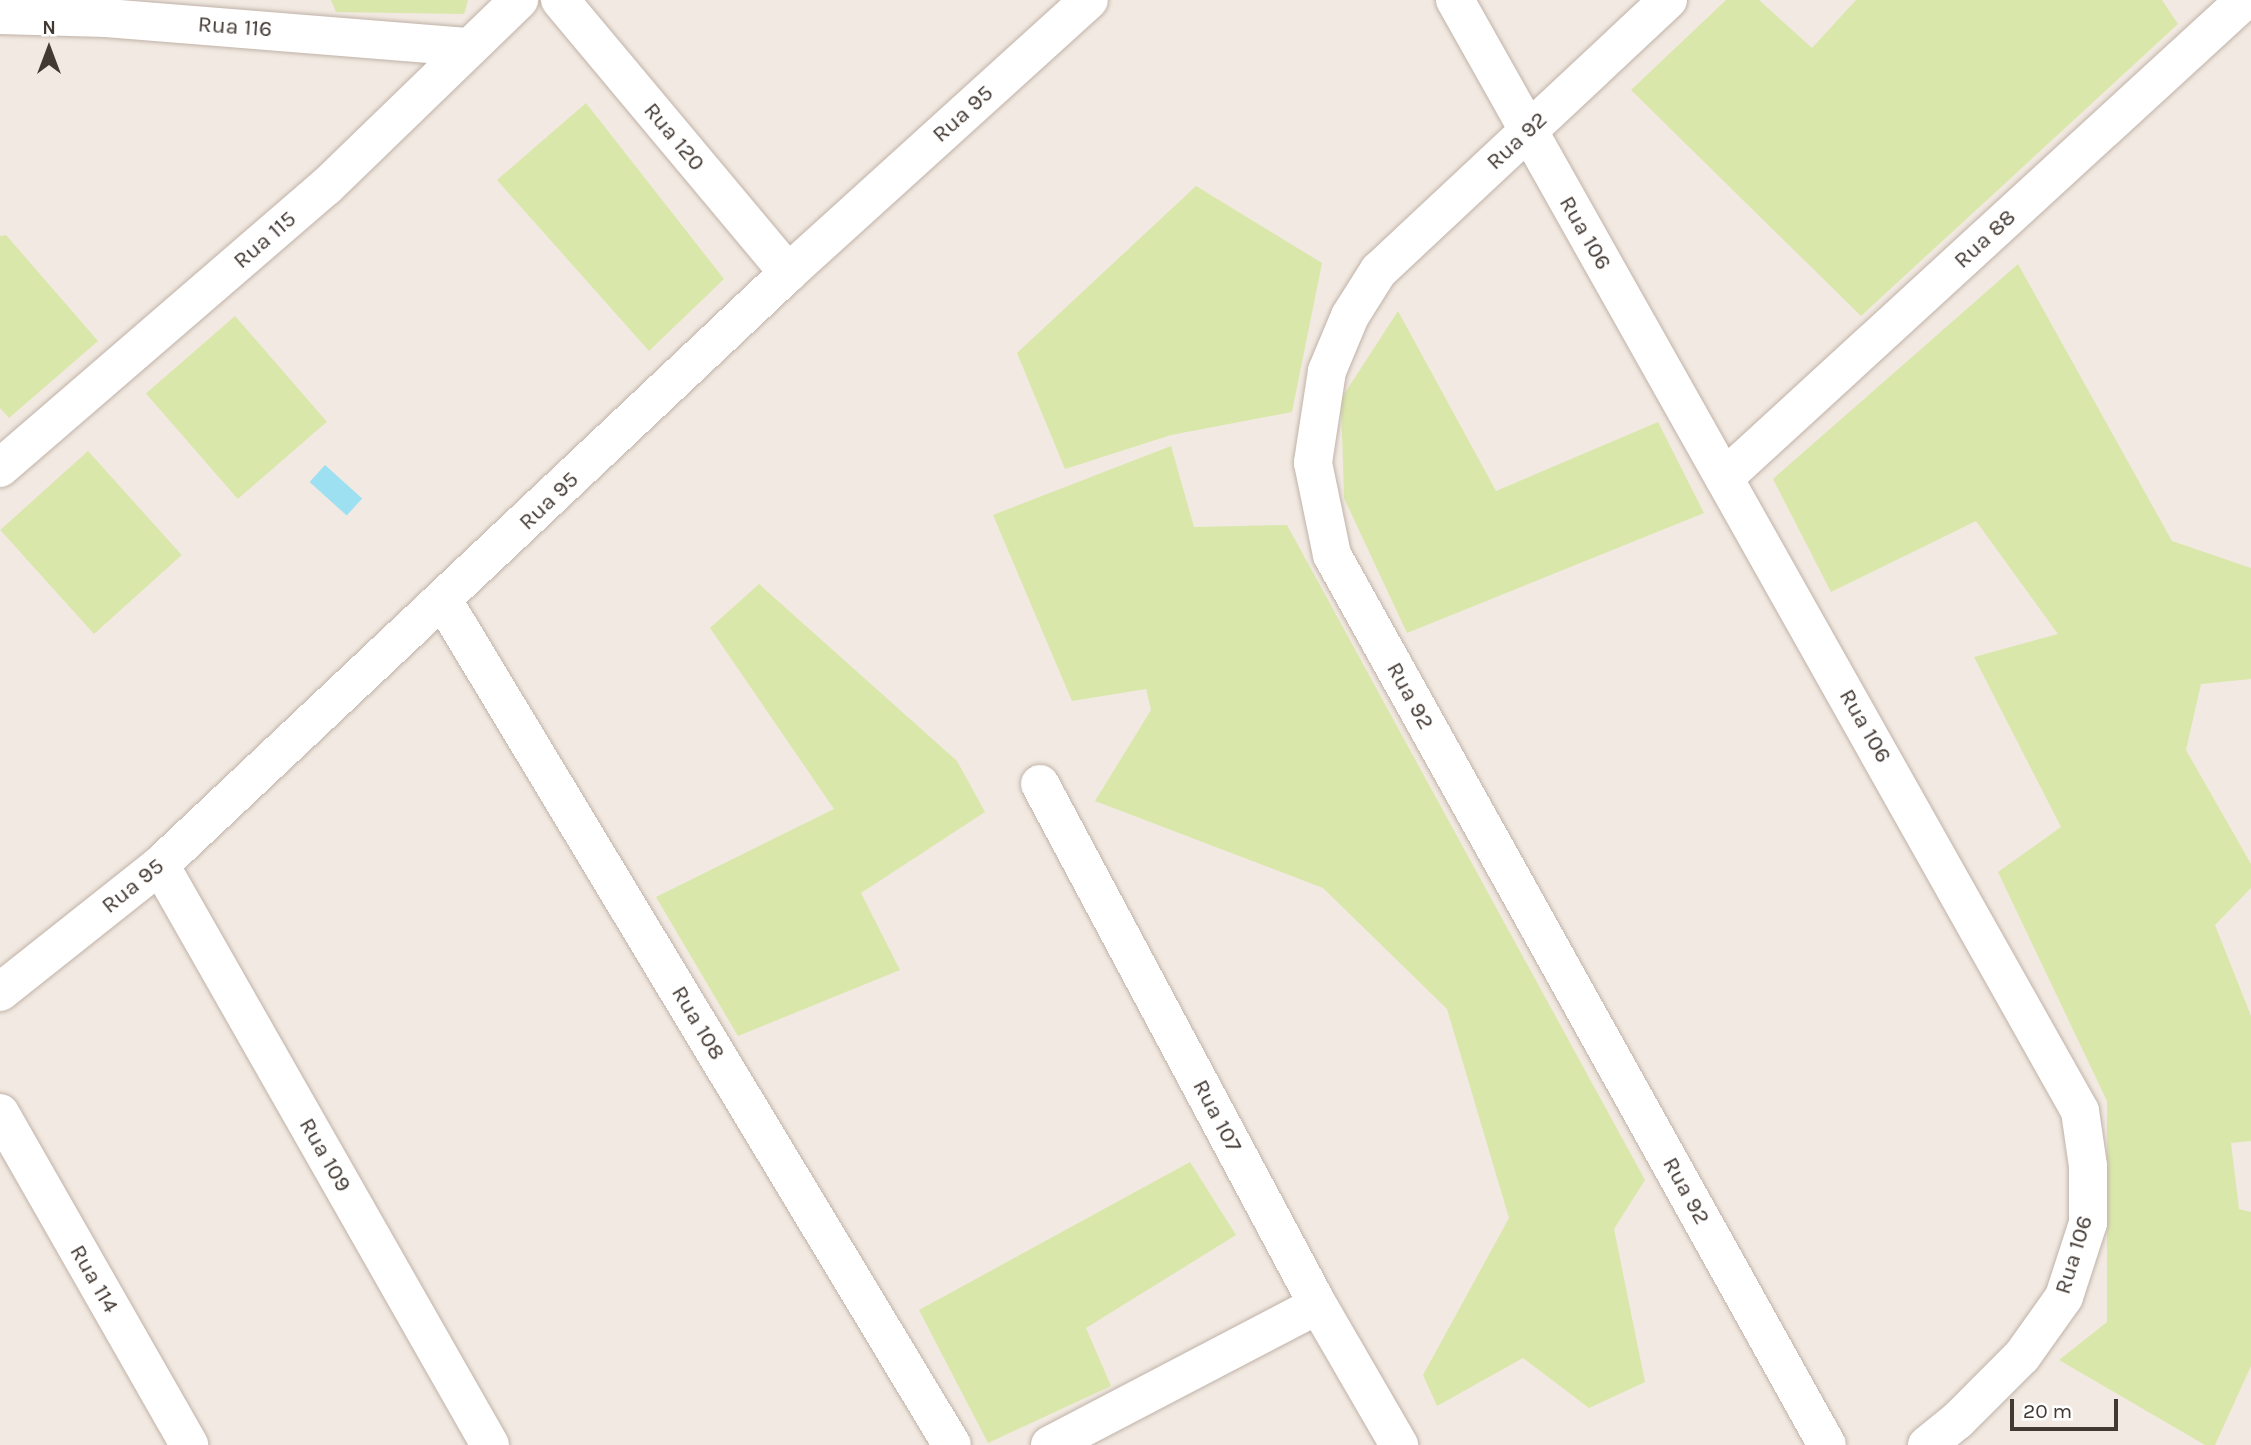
<!DOCTYPE html>
<html>
<head>
<meta charset="utf-8">
<style>
  body { margin:0 }
  #map { position:relative; width:2251px; height:1445px; overflow:hidden; background:#f2eae2; font-family:Karla,sans-serif }
  div>[style] { position:absolute }
  [style*='--x'] { left:calc(var(--x)*1px); top:calc(var(--y)*1px); width:calc(var(--w)*1px); rotate:calc(var(--a)*1deg) }
  .green>* { inset:0; background:#d9e7aa; transform-origin:0 0 }
  .water>* { inset:0; background:#9ce0f1; transform-origin:0 0 }
  .roads { filter:drop-shadow(0 0 2px #c0b2a8) drop-shadow(0 0 2px #c0b2a8) }
  .minor>* { height:38px; margin:-19px; padding:0 19px; transform-origin:19px; border-radius:19px; background:#fff }
  span { translate:-50% -50%; white-space:nowrap; text-align:center; line-height:1.15; -webkit-text-stroke:7px #fff; paint-order:stroke }
  .street-label { font-size:23px; color:#433933 }
  .north { position:absolute; left:14px; top:14px; width:70px; height:70px; -webkit-text-stroke:5px #fff; paint-order:stroke; rotate:0deg; font-size:19px; font-weight:700; line-height:28px; text-align:center; color:#433933 }
  .north::after { content:''; display:block; margin:auto; width:24px; height:32px; background:#433933; clip-path:polygon(50% 0,100% 100%,50% 72%,0 100%) }
  .scale { position:absolute; left:2010px; top:1399px; width:108px; height:32px; box-sizing:border-box; border:4px solid #433933; border-top:0; padding-left:9px; font-size:21px; line-height:24px; white-space:nowrap; color:#433933; -webkit-text-stroke:5px #fff; paint-order:stroke }
</style>
</head>
<body>
<div id="map">
  <div class="green">
    <div style="clip-path:polygon(331px 0,468px 0,464px 14px,336px 12px)"></div>
    <div style="clip-path:polygon(1726px 0,1759px 0,1812px 48px,1856px 0,2162px 0,2178px 24px,1861px 316px,1631px 90px)"></div>
    <div style="clip-path:polygon(586px 103px,724px 279px,649px 351px,497px 180px)"></div>
    <div style="clip-path:polygon(1196px 186px,1322px 263px,1292px 412px,1171px 435px,1065px 469px,1017px 353px)"></div>
    <div style="clip-path:polygon(6px 235px,98px 341px,9px 418px,0 408px,0 236px)"></div>
    <div style="clip-path:polygon(2018px 264px,2172px 541px,2251px 568px,2251px 679px,2201px 684px,2186px 750px,2251px 864px,2251px 888px,2215px 925px,2251px 1016px,2251px 1141px,2231px 1143px,2239px 1209px,2251px 1212px,2251px 1366px,2215px 1445px,2205px 1445px,2059px 1360px,2107px 1322px,2107px 1101px,1998px 872px,2061px 827px,1974px 657px,2058px 634px,1976px 521px,1831px 592px,1773px 479px)"></div>
    <div style="clip-path:polygon(1398px 311px,1496px 491px,1658px 422px,1704px 513px,1407px 633px,1344px 498px,1341px 399px)"></div>
    <div style="left:235px;top:316px;width:140px;height:118px;rotate:49deg"></div>
    <div style="clip-path:polygon(1171px 446px,1194px 527px,1287px 525px,1645px 1180px,1614px 1229px,1645px 1382px,1589px 1408px,1523px 1358px,1437px 1406px,1423px 1375px,1509px 1218px,1447px 1009px,1323px 888px,1095px 801px,1151px 710px,1146px 689px,1072px 701px,993px 515px)"></div>
    <div style="left:88px;top:451px;width:140px;height:118px;rotate:48deg"></div>
    <div style="clip-path:polygon(759px 584px,957px 761px,985px 812px,861px 893px,900px 970px,738px 1036px,656px 897px,834px 809px,710px 628px)"></div>
    <div style="clip-path:polygon(1190px 1162px,1236px 1235px,1086px 1328px,1111px 1386px,988px 1443px,919px 1310px)"></div>
  </div>
  <div class="water">
    <div style="left:325px;top:465px;width:50px;height:23px;rotate:42deg"></div>
  </div>
  <div class="roads">
    <div class="minor">
      <div style="--x:560;--y:0;--w:356;--a:50.1"></div>
      <div style="--x:1455;--y:0;--w:1275;--a:60.64"></div>
      <div style="--x:2080;--y:1111;--w:56;--a:81.7"></div>
      <div style="--x:2088;--y:1166;--w:57;--a:90"></div>
      <div style="--x:2088;--y:1223;--w:78;--a:108"></div>
      <div style="--x:2064;--y:1297;--w:72;--a:125.4"></div>
      <div style="--x:2022;--y:1356;--w:91;--a:135"></div>
      <div style="--x:1958;--y:1420;--w:40;--a:141"></div>
      <div style="--x:1668;--y:0;--w:396;--a:136.9"></div>
      <div style="--x:1379;--y:270;--w:54;--a:122.2"></div>
      <div style="--x:1350;--y:316;--w:60;--a:112.7"></div>
      <div style="--x:1327;--y:371;--w:93;--a:98.7"></div>
      <div style="--x:1313;--y:463;--w:94;--a:78.3"></div>
      <div style="--x:1332;--y:555;--w:1018;--a:60.92"></div>
      <div style="--x:0;--y:15;--w:106;--a:1.6"></div>
      <div style="--x:106;--y:18;--w:365;--a:4.6"></div>
      <div style="--x:0;--y:468;--w:430;--a:-40.8"></div>
      <div style="--x:326;--y:187;--w:269;--a:-44.1"></div>
      <div style="--x:1724;--y:478;--w:707;--a:-42.54"></div>
      <div style="--x:444;--y:602;--w:984;--a:58.93"></div>
      <div style="--x:1040;--y:784;--w:591;--a:61.92"></div>
      <div style="--x:1318;--y:1305;--w:162;--a:59.9"></div>
      <div style="--x:160;--y:865;--w:667;--a:60.36"></div>
      <div style="--x:0;--y:992;--w:204;--a:-38.4"></div>
      <div style="--x:160;--y:865;--w:863;--a:-43.31"></div>
      <div style="--x:788;--y:273;--w:406;--a:-42.2"></div>
      <div style="--x:0;--y:1113;--w:382;--a:60.3"></div>
      <div style="--x:1050;--y:1445;--w:302;--a:-27.6"></div>
    </div>
  </div>
  <div class="street-label">
    <span style="left:235px;top:27px;rotate:4deg">Rua 116</span>
    <span style="left:963px;top:114px;rotate:-42deg">Rua 95</span>
    <span style="left:674px;top:137px;rotate:50deg">Rua 120</span>
    <span style="left:1517px;top:141px;rotate:-43deg">Rua 92</span>
    <span style="left:1585px;top:233px;rotate:60deg">Rua 106</span>
    <span style="left:1985px;top:239px;rotate:-43deg">Rua 88</span>
    <span style="left:265px;top:240px;rotate:-41deg">Rua 115</span>
    <span style="left:549px;top:501px;rotate:-44deg">Rua 95</span>
    <span style="left:1410px;top:696px;rotate:61deg">Rua 92</span>
    <span style="left:1865px;top:726px;rotate:60deg">Rua 106</span>
    <span style="left:133px;top:886px;rotate:-39deg">Rua 95</span>
    <span style="left:698px;top:1023px;rotate:59deg">Rua 108</span>
    <span style="left:1217px;top:1116px;rotate:62deg">Rua 107</span>
    <span style="left:325px;top:1155px;rotate:60deg">Rua 109</span>
    <span style="left:1686px;top:1191px;rotate:61deg">Rua 92</span>
    <span style="left:2074px;top:1255px;rotate:-73deg">Rua 106</span>
    <span style="left:94px;top:1279px;rotate:60deg">Rua 114</span>
  </div>
  <div class="north">N</div>
  <div class="scale">20 m</div>
</div>
</body>
</html>
